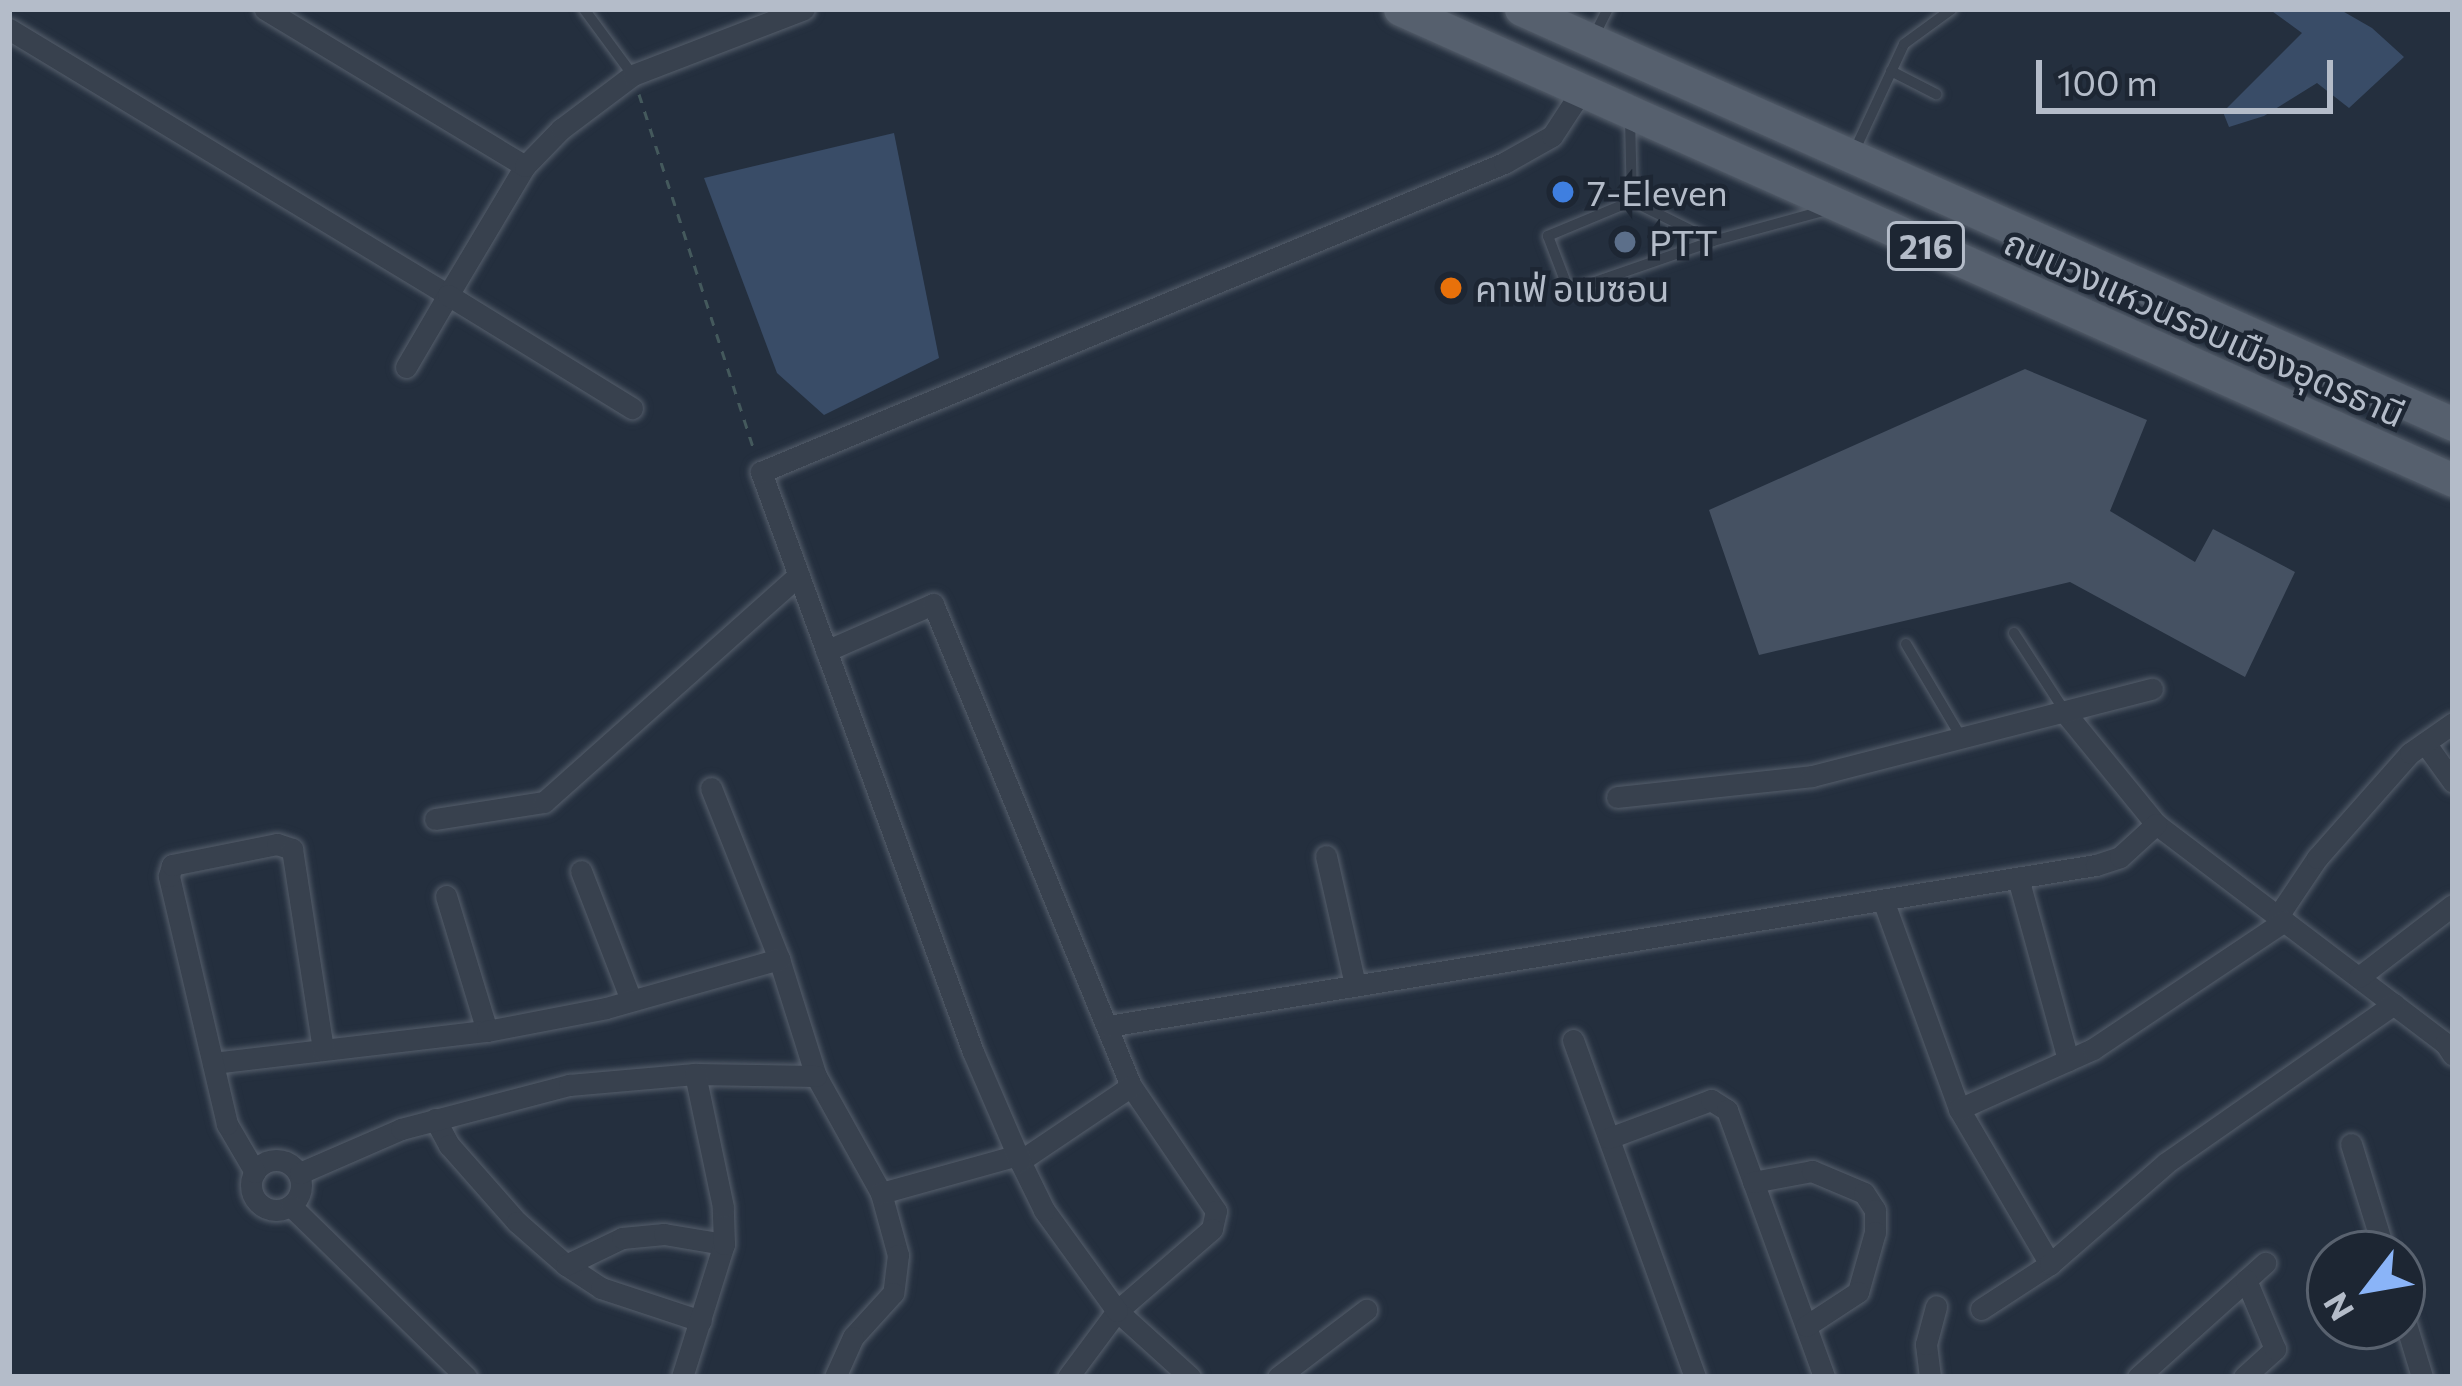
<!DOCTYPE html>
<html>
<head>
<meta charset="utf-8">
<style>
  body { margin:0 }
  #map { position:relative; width:2462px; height:1386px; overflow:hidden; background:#242f3e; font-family:Commissioner,"Noto Sans Thai",sans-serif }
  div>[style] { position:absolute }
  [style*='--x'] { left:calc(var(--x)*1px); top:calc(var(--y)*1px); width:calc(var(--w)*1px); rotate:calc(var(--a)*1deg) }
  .water>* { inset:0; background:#394c67 }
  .building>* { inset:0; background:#455162 }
  .path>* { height:3px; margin-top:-1.5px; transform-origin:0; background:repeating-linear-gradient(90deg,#44595c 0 9px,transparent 0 18px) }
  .roads { filter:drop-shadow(0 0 3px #565f6c) drop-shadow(0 0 3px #565f6c) }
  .lane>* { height:10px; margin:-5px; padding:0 5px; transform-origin:5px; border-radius:5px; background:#38414e }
  .street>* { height:21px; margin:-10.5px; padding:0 10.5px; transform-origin:10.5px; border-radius:10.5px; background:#38414e }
  .street>.ring { margin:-10.5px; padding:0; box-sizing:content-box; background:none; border:21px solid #38414e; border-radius:50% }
  .primary>* { height:33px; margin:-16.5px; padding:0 16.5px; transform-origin:16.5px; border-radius:16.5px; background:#56606e }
  .dots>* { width:33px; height:33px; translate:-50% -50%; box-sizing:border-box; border:6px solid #1d2633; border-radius:50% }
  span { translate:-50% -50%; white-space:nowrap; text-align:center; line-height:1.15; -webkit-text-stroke:9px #1d2633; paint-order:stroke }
  .shield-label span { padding:3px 9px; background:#1d2633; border:3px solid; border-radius:9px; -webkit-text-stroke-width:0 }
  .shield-label { font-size:33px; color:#b4bcc9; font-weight:700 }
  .poi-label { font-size:36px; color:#b4bcc9 }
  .left { translate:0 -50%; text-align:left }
  .street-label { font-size:36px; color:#b4bcc9 }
  .frame { position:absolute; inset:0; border:12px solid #b4bcc9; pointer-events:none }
  .north { position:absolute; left:2306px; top:1230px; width:120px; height:120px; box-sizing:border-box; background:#1d2633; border:3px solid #59626f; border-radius:50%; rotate:239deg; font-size:33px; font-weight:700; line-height:48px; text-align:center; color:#b4bcc9 }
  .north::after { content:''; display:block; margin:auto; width:42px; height:54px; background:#8ab4f8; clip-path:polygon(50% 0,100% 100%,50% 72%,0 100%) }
  .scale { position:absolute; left:2036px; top:60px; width:297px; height:54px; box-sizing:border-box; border:6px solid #b4bcc9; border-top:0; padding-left:15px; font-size:36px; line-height:42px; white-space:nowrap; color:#b4bcc9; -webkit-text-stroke:9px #1d2633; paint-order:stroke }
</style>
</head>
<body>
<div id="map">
  <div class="water">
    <div style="clip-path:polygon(2269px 9px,2339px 9px,2372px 28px,2404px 57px,2349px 108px,2317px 83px,2264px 116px,2229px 127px,2223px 112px,2302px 33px)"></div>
    <div style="clip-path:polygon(894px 133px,939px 358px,824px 415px,777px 373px,704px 178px)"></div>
  </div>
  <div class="building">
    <div style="clip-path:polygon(2025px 369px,2147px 420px,2110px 511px,2195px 562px,2213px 529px,2295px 572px,2245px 677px,2070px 582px,1759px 655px,1709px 510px)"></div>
  </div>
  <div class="path">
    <div style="--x:639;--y:94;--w:374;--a:72.1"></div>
  </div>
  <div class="roads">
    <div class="lane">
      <div style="--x:584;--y:9;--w:81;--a:53.6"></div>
      <div style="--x:1593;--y:38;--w:33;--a:-63"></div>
      <div style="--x:1891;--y:71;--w:51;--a:27.1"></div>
      <div style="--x:1630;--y:119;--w:82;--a:88.6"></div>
      <div style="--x:1632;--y:201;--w:90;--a:26.3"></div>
      <div style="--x:1713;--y:241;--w:121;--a:-15.3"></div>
      <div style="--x:1853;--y:154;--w:121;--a:-65.1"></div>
      <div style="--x:1904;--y:44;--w:59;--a:-36.1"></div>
      <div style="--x:1632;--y:201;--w:91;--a:157.4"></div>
      <div style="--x:1548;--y:236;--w:59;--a:69.1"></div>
      <div style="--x:1569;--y:291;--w:152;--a:-19.1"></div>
      <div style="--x:2014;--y:633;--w:92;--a:57"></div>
      <div style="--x:1906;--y:644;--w:108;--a:59.4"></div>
    </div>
    <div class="street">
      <div style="--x:9;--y:29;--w:513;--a:31.21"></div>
      <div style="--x:448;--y:295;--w:150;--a:-59.2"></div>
      <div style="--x:525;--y:166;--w:304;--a:-148.9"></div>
      <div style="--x:525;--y:166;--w:52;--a:-45.8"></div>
      <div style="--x:561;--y:129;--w:90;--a:-36.9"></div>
      <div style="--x:633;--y:75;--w:183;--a:-21.1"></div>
      <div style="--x:406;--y:367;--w:83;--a:-59.7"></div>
      <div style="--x:448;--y:295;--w:216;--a:31.6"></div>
      <div style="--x:826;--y:651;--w:117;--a:-23.7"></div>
      <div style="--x:933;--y:604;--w:521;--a:67.67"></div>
      <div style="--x:1131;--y:1086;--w:151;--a:55.8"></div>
      <div style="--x:1216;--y:1211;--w:18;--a:103"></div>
      <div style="--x:1212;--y:1229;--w:125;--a:139.2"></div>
      <div style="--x:1117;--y:1311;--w:82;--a:126.6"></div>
      <div style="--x:2067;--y:715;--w:141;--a:50.8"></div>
      <div style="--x:2156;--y:824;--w:363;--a:37.2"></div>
      <div style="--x:2445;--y:1043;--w:14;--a:56"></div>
      <div style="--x:2425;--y:743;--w:48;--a:54.3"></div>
      <div style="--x:711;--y:788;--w:184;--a:68.3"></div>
      <div style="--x:779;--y:959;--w:123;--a:72.5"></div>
      <div style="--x:816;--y:1076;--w:134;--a:60.9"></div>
      <div style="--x:881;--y:1193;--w:64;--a:74.7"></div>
      <div style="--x:898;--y:1255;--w:38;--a:97"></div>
      <div style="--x:893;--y:1293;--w:59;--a:132.3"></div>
      <div style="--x:853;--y:1337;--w:44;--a:114.2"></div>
      <div style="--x:1617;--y:797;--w:196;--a:-6.1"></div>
      <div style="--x:1812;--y:776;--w:351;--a:-14.4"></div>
      <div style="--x:435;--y:819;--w:110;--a:-8.9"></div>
      <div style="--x:544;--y:802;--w:341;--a:-41.7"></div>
      <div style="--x:1326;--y:856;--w:132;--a:77.3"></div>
      <div style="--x:581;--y:871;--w:138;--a:68.8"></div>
      <div style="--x:2018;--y:878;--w:189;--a:74.6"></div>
      <div style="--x:446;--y:896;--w:141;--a:73.1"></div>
      <div style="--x:1883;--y:900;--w:222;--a:70"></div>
      <div style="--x:1959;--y:1109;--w:180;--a:59.6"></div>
      <div style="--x:2278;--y:916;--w:70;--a:-56.1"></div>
      <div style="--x:2317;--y:858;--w:140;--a:-48.5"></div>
      <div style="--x:2410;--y:753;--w:52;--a:-34.9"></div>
      <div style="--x:2359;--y:977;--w:118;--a:-37.5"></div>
      <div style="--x:1108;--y:1026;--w:1001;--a:-9.26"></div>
      <div style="--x:2096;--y:865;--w:25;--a:-18"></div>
      <div style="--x:2120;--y:857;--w:49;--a:-42.5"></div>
      <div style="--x:1573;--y:1040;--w:358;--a:70.1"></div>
      <div style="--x:213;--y:1063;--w:276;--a:-6.7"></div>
      <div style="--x:487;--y:1031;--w:121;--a:-10.9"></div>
      <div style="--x:606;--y:1008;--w:180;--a:-15.8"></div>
      <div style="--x:1959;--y:1109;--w:147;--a:-24.1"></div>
      <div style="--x:2093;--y:1049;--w:230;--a:-33.8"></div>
      <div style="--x:435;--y:1119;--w:30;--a:62"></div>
      <div style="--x:449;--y:1145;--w:103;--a:48.6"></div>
      <div style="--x:517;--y:1222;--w:65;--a:41.3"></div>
      <div style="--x:566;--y:1265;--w:42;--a:33.3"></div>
      <div style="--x:601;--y:1288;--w:105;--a:18.3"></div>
      <div style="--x:1609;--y:1138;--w:109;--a:-20.4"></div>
      <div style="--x:1711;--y:1100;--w:19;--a:32"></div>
      <div style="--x:1727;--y:1110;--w:284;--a:70"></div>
      <div style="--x:2351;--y:1144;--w:115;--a:72.8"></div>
      <div class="ring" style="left:251px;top:1160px;width:29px;height:29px"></div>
      <div style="--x:1020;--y:1161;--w:134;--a:-34"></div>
      <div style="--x:255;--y:1172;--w:56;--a:-120.3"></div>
      <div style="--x:227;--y:1124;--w:255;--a:-103.2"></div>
      <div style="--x:169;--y:876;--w:11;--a:-75"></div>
      <div style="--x:172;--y:865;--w:107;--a:-11.3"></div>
      <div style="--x:277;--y:844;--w:16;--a:18"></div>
      <div style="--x:292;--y:849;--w:203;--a:81.2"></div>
      <div style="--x:300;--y:1173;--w:110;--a:-23.5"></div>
      <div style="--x:401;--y:1129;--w:174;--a:-14.7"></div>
      <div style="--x:569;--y:1085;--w:126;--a:-5"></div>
      <div style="--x:695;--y:1074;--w:121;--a:0.9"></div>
      <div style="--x:1753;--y:1182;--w:60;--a:-10.6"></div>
      <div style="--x:1812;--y:1171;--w:56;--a:22.9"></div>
      <div style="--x:1864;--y:1193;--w:20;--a:57"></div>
      <div style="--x:1875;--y:1210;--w:22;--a:90"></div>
      <div style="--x:1875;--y:1232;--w:62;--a:105.8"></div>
      <div style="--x:1858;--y:1292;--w:62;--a:146.8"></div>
      <div style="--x:881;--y:1193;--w:142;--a:-15.5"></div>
      <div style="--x:291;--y:1206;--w:245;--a:44.3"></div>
      <div style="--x:566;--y:1265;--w:62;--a:-25.7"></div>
      <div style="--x:622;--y:1238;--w:42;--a:-5.4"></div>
      <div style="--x:664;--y:1234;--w:61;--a:9.5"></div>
      <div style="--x:1981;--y:1309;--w:82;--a:-33.1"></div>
      <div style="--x:2050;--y:1264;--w:154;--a:-41"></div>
      <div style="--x:2166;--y:1163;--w:278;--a:-34.9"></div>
      <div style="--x:2402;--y:1311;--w:69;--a:73.1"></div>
      <div style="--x:682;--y:1377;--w:139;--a:-72.5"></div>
      <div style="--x:724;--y:1244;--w:37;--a:-92"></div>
      <div style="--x:723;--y:1207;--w:136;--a:-101.9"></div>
      <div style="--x:1190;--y:1377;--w:98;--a:-137.9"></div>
      <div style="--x:1117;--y:1311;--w:125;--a:-125.9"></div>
      <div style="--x:1044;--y:1210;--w:55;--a:-116.1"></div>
      <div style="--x:1020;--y:1161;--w:119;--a:-113.3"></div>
      <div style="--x:973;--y:1052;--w:618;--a:-110.08"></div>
      <div style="--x:761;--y:472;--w:805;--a:-22.58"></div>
      <div style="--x:1504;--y:163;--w:55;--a:-29.4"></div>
      <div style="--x:1552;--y:136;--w:55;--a:-56.9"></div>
      <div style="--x:1278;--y:1377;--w:111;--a:-37.3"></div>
      <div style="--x:1930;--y:1377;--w:33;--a:-97"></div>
      <div style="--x:1926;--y:1344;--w:39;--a:-75"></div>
      <div style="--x:2138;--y:1377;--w:171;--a:-41.9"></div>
      <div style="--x:2244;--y:1377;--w:42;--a:-42.1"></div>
      <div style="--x:2275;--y:1349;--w:75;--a:-112.8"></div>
    </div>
    <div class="primary">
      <div style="--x:1400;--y:9;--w:1154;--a:24.1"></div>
      <div style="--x:1521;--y:9;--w:1020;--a:24"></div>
    </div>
  </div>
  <div class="dots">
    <div style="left:1563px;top:192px;background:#3f7fe0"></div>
    <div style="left:1625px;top:242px;background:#5c6f8a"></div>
    <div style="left:1451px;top:288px;background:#e8710a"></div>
  </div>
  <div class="shield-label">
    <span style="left:1926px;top:246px">216</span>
  </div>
  <div class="poi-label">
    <span class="left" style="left:1587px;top:192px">7-Eleven</span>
    <span class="left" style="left:1649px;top:242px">PTT</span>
    <span class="left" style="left:1475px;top:288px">คาเฟ่ อเมซอน</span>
  </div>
  <div class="street-label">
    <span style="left:2205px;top:327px;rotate:24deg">ถนนวงแหวนรอบเมืองอุดรธานี</span>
  </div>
  <div class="frame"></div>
  <div class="north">N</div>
  <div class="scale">100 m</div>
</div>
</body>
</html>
